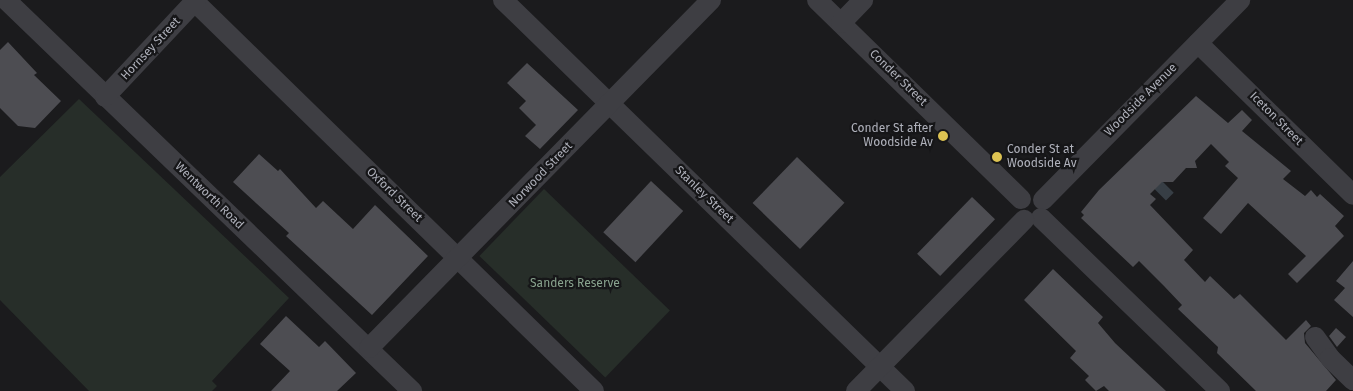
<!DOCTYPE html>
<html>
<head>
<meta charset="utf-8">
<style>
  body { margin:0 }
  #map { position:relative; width:1353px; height:391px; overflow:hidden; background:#1b1b1d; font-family:"Fira Sans",sans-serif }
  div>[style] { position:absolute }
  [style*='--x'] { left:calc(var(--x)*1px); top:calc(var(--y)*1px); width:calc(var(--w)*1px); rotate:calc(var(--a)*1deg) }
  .green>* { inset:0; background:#272e29; transform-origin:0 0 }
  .water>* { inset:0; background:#373e45; transform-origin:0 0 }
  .building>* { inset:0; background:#4d4d52; transform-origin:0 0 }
  .minor>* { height:20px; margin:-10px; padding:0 10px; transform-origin:10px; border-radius:10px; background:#3e3e43 }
  .dots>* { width:14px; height:14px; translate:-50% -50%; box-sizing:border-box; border:2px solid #161618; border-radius:50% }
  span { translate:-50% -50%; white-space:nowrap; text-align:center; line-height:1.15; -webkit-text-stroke:4.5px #161618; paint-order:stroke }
  .street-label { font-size:12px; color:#afb1bb }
  .poi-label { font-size:12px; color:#afb1bb }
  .right { translate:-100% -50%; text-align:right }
  .left { translate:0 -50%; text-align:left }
  .park-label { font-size:12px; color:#89a38e }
</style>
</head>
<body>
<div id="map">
  <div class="green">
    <div style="clip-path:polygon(79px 99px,289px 298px,212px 381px,217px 386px,212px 391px,89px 391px,0 300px,0 177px)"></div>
    <div style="left:544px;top:189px;width:175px;height:93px;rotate:44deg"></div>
  </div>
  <div class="water">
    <div style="left:1161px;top:180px;width:18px;height:11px;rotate:45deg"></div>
  </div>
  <div class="building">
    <div style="clip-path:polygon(8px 42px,37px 73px,34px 75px,61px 101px,35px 128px,18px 126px,0 108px,0 50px)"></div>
    <div style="clip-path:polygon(527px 63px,578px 110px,540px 149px,525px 136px,536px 125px,519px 108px,526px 101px,507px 83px)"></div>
    <div style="clip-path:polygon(1196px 96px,1228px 123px,1242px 110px,1252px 120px,1242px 131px,1291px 171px,1283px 179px,1305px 196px,1311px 190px,1317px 197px,1320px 194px,1344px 216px,1335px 226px,1344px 236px,1297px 283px,1288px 274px,1306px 256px,1248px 203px,1221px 234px,1203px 218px,1238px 178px,1225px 166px,1229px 162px,1211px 144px,1195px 161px,1197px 168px,1186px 168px,1173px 182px,1162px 182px,1150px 194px,1156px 199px,1150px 205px,1193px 250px,1184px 260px,1205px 282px,1210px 276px,1234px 299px,1240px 294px,1286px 340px,1306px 320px,1311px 326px,1304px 333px,1305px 343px,1336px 380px,1326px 391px,1256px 391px,1217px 353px,1218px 347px,1178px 309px,1182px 305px,1164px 286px,1139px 261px,1133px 267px,1081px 218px,1084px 215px,1081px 212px,1099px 190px)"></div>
    <div style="clip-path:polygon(259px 154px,278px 171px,280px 169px,316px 208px,323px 201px,353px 229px,375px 205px,428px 256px,372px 315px,286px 236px,289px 233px,233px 182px)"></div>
    <div style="left:797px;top:157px;width:66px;height:64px;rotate:44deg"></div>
    <div style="left:651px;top:181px;width:44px;height:70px;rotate:43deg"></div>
    <div style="left:972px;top:197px;width:32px;height:79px;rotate:44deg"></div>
    <div style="clip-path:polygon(1353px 261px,1353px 317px,1334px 300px,1345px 288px,1336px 281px)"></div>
    <div style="clip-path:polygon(1053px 269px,1103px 317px,1098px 323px,1115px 343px,1166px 391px,1109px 391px,1104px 386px,1096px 391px,1085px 380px,1089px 376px,1070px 358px,1076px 351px,1024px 300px)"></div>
    <div style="clip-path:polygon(286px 316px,319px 347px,325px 341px,356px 373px,337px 391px,271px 391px,290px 371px,260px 344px)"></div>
    <div style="clip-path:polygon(1336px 328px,1346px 337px,1337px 347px,1329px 336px)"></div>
  </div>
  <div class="minor">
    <div style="--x:6;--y:0;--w:564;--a:43.92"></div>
    <div style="--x:193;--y:0;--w:560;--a:44.28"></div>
    <div style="--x:503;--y:0;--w:561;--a:44.21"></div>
    <div style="--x:817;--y:0;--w:285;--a:44.3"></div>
    <div style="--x:841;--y:23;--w:32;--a:-46"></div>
    <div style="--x:1198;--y:43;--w:217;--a:44.4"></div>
    <div style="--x:105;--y:97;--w:133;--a:-46.8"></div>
    <div style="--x:1043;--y:200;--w:281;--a:-45.4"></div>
    <div style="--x:1041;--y:218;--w:249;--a:44"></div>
    <div style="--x:1315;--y:337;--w:26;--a:54"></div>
    <div style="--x:1330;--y:358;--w:32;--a:44"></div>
    <div style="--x:369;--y:348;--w:488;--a:-45.5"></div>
    <div style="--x:856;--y:391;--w:240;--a:-45.5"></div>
  </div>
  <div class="dots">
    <div style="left:943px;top:136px;background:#ddc352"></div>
    <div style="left:997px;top:157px;background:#ddc352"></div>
  </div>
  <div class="street-label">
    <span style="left:151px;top:49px;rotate:-47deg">Hornsey Street</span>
    <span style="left:898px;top:78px;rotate:44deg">Conder Street</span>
    <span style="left:1141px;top:100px;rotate:-45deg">Woodside Avenue</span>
    <span style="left:1276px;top:119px;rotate:45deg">Iceton Street</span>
    <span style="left:541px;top:175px;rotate:-46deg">Norwood Street</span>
    <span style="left:394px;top:195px;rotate:44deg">Oxford Street</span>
    <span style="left:704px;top:195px;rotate:44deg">Stanley Street</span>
    <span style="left:209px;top:196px;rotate:44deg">Wentworth Road</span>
  </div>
  <div class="poi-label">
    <span class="right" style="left:933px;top:136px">Conder St after<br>Woodside Av</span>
    <span class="left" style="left:1007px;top:157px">Conder St at<br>Woodside Av</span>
  </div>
  <div class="park-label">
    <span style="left:575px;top:284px">Sanders Reserve</span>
  </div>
</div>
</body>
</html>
